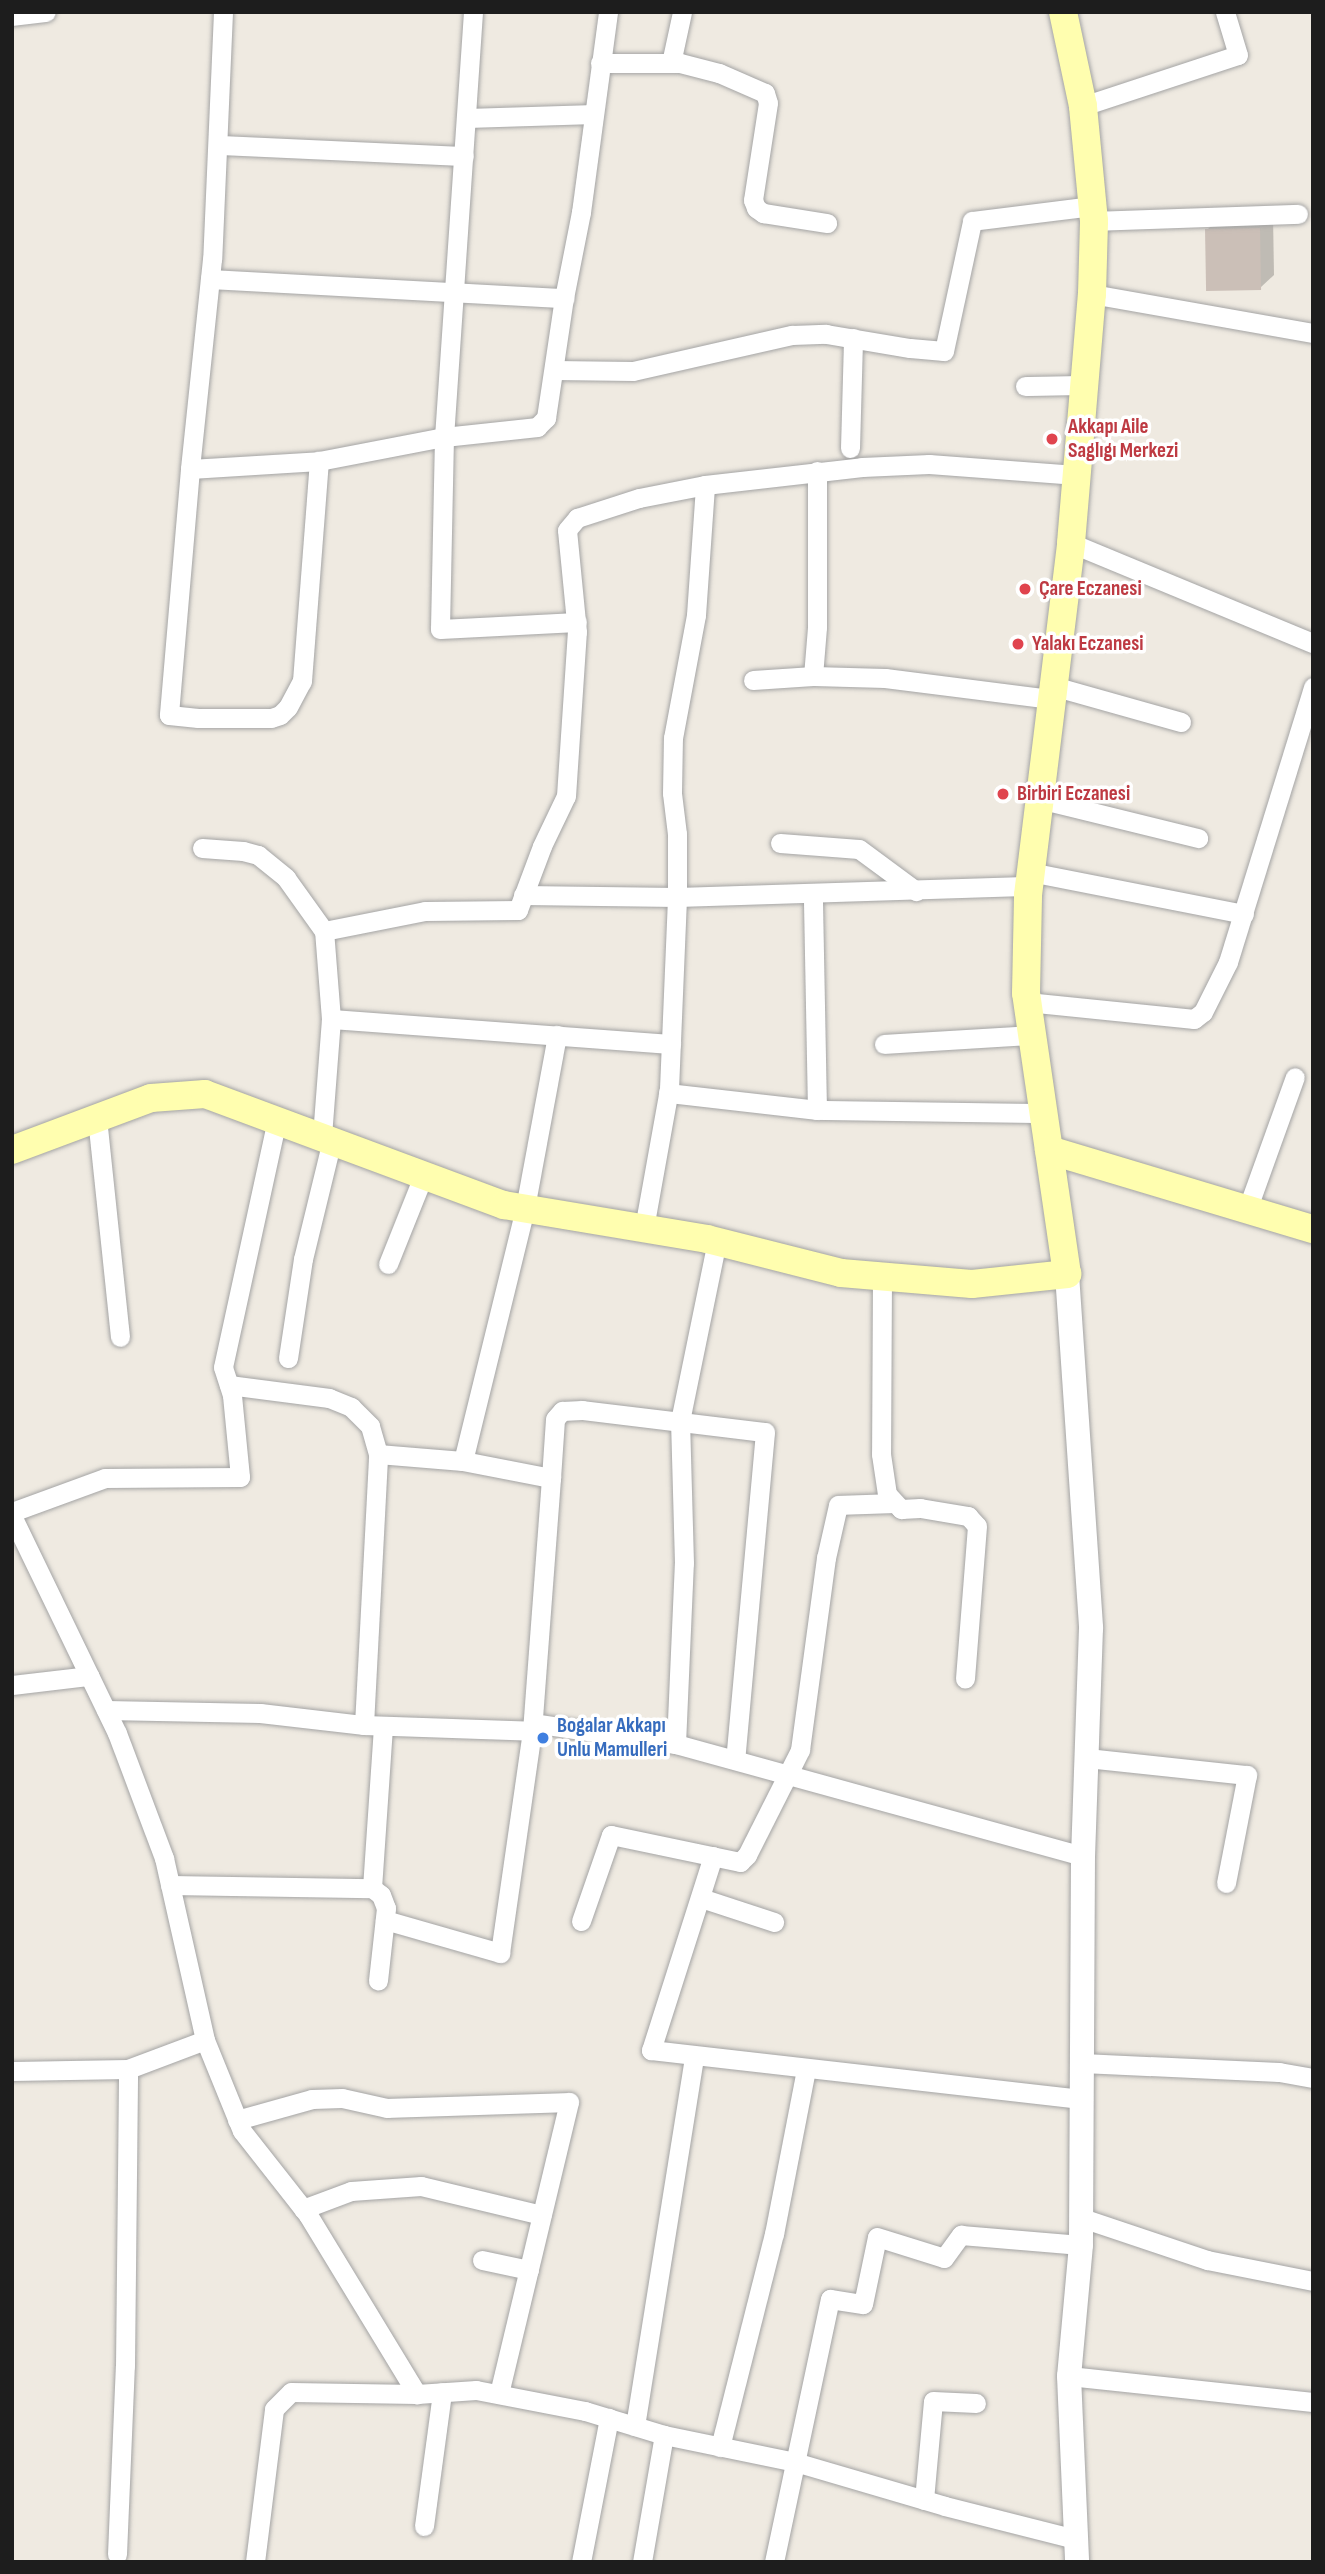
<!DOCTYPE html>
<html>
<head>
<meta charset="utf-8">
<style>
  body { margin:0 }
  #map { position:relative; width:1325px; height:2574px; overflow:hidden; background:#efeae1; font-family:"Sofia Sans Condensed",sans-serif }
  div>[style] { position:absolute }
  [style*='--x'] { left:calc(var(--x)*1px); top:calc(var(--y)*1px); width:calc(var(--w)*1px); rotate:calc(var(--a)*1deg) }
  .shadow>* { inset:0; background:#0003 }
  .building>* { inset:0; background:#cbbfb7; transform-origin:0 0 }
  .roads { filter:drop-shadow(0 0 2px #a4a4a4) drop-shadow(0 0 2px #a4a4a4) }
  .minor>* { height:19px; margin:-9.5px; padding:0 9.5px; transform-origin:9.5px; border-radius:9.5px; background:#fff }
  .tertiary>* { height:24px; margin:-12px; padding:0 12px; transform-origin:12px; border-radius:12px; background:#fff }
  .secondary>* { height:28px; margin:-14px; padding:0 14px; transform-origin:14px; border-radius:14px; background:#fffeaf }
  .dots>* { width:19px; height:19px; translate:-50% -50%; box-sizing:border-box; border:4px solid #fff; border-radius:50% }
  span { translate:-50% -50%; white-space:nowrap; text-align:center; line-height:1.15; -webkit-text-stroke:7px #fff; paint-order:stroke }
  .health-label { font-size:21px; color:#be3a42; font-weight:700 }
  .left { translate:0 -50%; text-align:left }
  .shop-label { font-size:21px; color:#366cbe; font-weight:700 }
  .frame { position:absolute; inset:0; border:14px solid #1d1d1d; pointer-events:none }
</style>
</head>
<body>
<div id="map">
  <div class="shadow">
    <div style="clip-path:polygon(1273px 215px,1274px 275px,1260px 288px,1207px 230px,1220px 217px)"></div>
  </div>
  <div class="building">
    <div style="left:1260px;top:228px;width:62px;height:55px;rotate:89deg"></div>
  </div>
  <div class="roads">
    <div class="minor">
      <div style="--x:223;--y:12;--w:247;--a:92.5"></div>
      <div style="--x:212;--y:259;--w:211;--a:96"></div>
      <div style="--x:190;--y:469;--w:129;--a:-3.5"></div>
      <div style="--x:319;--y:461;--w:127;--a:-10.9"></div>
      <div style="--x:444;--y:437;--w:94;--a:-6.1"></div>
      <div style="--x:537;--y:427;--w:13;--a:-45"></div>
      <div style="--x:546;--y:418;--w:121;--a:-81.5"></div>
      <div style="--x:564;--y:298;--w:88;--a:-78.8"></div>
      <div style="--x:581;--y:212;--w:202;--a:-82.3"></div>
      <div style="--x:473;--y:12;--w:426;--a:93.9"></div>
      <div style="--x:444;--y:437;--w:192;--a:91.2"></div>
      <div style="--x:440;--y:629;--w:137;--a:-2.9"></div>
      <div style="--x:12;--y:16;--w:34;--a:-7"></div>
      <div style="--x:600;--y:63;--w:80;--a:0"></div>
      <div style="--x:680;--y:63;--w:40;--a:14.4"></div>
      <div style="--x:719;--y:73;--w:50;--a:23.5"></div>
      <div style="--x:765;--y:93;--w:10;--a:73"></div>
      <div style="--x:768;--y:103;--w:98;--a:98.8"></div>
      <div style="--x:753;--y:200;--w:9;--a:69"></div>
      <div style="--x:756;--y:208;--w:9;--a:36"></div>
      <div style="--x:763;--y:213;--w:65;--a:8.9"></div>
      <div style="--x:671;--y:63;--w:52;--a:-77.8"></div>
      <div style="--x:1083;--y:106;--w:163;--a:-18.2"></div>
      <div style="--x:1238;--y:55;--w:45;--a:-106.8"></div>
      <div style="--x:468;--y:118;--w:125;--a:-1.8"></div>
      <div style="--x:219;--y:145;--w:245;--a:2.6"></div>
      <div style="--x:1094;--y:221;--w:204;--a:-2"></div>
      <div style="--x:210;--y:279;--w:355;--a:3.1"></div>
      <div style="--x:1092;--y:294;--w:224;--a:10"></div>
      <div style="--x:554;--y:370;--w:79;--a:0.7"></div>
      <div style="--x:633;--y:371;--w:163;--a:-12.8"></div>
      <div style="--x:792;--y:335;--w:34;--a:-2"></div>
      <div style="--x:826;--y:334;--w:85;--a:9.5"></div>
      <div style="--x:910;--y:348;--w:34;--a:5"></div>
      <div style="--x:944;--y:351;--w:133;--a:-77.8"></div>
      <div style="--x:972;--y:221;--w:122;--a:-7.1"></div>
      <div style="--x:1025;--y:386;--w:59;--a:-1"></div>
      <div style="--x:850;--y:448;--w:110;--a:-88.4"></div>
      <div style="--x:190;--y:469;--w:247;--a:94.9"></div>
      <div style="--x:169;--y:715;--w:29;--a:6"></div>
      <div style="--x:198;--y:718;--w:73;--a:0"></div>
      <div style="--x:271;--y:718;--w:9;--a:-18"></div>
      <div style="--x:280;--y:715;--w:11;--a:-45"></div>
      <div style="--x:288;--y:707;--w:30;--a:-62"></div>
      <div style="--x:302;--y:681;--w:221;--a:-85.6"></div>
      <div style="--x:1071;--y:543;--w:262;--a:22.5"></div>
      <div style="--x:813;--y:676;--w:49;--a:-85.3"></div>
      <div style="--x:817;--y:627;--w:156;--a:-90"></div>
      <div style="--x:753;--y:680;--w:60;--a:-3.8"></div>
      <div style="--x:813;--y:676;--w:72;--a:1.6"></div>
      <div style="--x:885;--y:678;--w:168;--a:7.2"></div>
      <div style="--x:1053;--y:686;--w:133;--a:15.7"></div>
      <div style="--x:1039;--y:799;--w:164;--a:13.8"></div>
      <div style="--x:780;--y:843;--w:79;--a:4.3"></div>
      <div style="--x:859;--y:849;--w:71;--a:36.4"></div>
      <div style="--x:202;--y:848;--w:41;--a:4.2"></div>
      <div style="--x:243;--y:851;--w:16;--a:15"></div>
      <div style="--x:258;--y:855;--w:36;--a:39"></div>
      <div style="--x:286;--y:878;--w:65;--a:54.4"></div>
      <div style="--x:324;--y:931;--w:103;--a:-11.2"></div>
      <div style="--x:425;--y:911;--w:93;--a:-0.6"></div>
      <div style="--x:518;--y:910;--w:68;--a:-69.4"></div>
      <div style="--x:542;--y:846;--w:55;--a:-64.4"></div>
      <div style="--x:566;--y:796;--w:164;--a:-86.2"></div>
      <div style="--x:577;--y:632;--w:102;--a:-95.6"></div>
      <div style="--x:567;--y:530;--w:16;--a:-50"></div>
      <div style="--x:577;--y:518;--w:65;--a:-17.9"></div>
      <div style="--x:639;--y:498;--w:67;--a:-11.1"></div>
      <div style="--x:705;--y:485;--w:158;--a:-6.5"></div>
      <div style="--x:862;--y:467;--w:67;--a:-2.6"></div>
      <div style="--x:929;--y:464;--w:148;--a:4.3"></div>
      <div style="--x:1030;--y:872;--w:218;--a:11.1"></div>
      <div style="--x:523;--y:895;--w:154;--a:0.7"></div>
      <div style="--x:677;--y:897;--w:351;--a:-1.8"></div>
      <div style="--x:1027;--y:1002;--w:168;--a:5.8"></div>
      <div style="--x:1194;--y:1019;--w:11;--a:-38"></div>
      <div style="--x:1203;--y:1012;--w:56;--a:-63.4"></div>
      <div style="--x:1228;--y:962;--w:288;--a:-72.8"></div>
      <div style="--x:331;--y:1019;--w:341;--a:4.2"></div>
      <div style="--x:884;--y:1044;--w:148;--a:-3.5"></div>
      <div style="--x:668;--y:1093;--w:150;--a:6.5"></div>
      <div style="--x:817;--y:1110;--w:215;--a:-91.1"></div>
      <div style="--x:817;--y:1110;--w:226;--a:0.8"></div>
      <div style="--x:97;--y:1118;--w:220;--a:84"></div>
      <div style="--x:322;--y:1136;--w:117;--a:-85.6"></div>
      <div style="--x:331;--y:1019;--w:88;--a:-94.5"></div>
      <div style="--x:1247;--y:1210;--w:141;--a:-70.2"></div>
      <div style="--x:644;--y:1228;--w:141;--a:-79.8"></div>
      <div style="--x:669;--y:1089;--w:192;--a:-87.6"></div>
      <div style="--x:677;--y:897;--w:63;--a:-90"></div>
      <div style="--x:677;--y:834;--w:41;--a:-97"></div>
      <div style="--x:672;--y:793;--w:55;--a:-89"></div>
      <div style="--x:673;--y:738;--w:125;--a:-79.4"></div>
      <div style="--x:696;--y:615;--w:130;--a:-86"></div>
      <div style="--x:388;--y:1264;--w:97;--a:-68.2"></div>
      <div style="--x:882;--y:1277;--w:177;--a:90.3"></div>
      <div style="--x:881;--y:1454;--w:40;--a:81.5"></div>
      <div style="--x:887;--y:1494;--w:21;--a:47"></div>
      <div style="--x:901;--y:1509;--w:19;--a:-3"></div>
      <div style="--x:920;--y:1508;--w:49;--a:9.5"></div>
      <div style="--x:968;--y:1516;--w:13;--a:48"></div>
      <div style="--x:977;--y:1526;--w:153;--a:94.5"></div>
      <div style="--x:288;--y:1358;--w:100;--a:-81.4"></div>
      <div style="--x:303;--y:1259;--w:122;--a:-76.3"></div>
      <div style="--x:229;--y:1385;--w:101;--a:7.4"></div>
      <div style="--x:329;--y:1398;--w:24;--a:22"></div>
      <div style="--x:351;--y:1407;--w:27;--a:45"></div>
      <div style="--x:370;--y:1426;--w:29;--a:74"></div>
      <div style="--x:378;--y:1454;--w:85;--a:4.7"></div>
      <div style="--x:463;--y:1461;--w:260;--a:-76.2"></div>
      <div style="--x:525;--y:1208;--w:176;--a:-79.5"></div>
      <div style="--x:551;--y:1478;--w:59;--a:-86.1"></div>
      <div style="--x:555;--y:1419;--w:11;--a:-49"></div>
      <div style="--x:562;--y:1411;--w:20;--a:-3"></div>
      <div style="--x:582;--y:1410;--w:184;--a:6.9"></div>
      <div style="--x:765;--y:1432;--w:328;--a:95.2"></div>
      <div style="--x:12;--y:1512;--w:99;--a:-20.1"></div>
      <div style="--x:105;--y:1478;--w:135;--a:-0.4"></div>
      <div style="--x:240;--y:1477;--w:82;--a:-95.6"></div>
      <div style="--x:232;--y:1395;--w:29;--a:-108"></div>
      <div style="--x:223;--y:1367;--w:254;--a:-77.7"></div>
      <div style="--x:12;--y:1516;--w:241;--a:64.2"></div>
      <div style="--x:117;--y:1733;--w:134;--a:69.4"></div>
      <div style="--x:164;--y:1858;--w:187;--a:77.3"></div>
      <div style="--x:205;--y:2040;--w:98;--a:67.9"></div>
      <div style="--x:242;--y:2131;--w:107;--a:51.8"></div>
      <div style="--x:308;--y:2215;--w:210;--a:58.7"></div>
      <div style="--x:12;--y:1685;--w:78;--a:-6.7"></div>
      <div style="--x:106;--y:1710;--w:154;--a:1.1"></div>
      <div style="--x:260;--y:1713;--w:105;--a:6.6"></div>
      <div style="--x:364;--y:1725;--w:168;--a:2"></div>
      <div style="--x:532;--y:1731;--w:254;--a:-85.7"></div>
      <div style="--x:551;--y:1478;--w:90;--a:-169.1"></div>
      <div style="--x:533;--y:1723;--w:145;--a:8.4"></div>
      <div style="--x:676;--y:1744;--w:422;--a:15.4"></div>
      <div style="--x:364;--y:1725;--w:271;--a:-87"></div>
      <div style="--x:676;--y:1744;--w:181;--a:-87.5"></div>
      <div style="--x:684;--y:1563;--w:142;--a:-91.6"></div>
      <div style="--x:680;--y:1421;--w:184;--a:-78.4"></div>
      <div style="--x:1087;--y:1758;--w:161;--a:6.1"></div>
      <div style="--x:1247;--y:1775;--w:110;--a:101"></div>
      <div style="--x:713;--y:1856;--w:204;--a:107.7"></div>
      <div style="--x:651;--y:2050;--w:435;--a:6.5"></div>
      <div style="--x:170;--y:1885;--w:202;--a:0.9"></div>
      <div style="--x:372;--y:1888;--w:11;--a:38"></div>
      <div style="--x:381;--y:1895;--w:14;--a:69"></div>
      <div style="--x:386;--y:1908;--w:73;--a:96.3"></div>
      <div style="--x:372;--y:1888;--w:162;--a:-86.1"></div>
      <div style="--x:701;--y:1898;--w:77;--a:18.2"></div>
      <div style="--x:385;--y:1920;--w:120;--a:16"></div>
      <div style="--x:500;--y:1953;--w:224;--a:-81.8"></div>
      <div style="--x:581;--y:1921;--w:91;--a:-70.8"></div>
      <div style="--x:611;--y:1835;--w:132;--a:11.8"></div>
      <div style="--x:740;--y:1862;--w:10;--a:-45"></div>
      <div style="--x:747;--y:1855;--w:118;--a:-63.2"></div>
      <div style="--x:800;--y:1750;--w:194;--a:-82.3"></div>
      <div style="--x:826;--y:1558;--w:54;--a:-77.2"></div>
      <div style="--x:838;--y:1505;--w:55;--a:-2.1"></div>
      <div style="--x:1082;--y:2063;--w:197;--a:2.6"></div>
      <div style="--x:1279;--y:2072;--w:35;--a:10"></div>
      <div style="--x:12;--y:2071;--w:116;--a:-1"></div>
      <div style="--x:128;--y:2069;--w:82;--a:-20.6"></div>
      <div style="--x:237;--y:2120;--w:78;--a:-15.6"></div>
      <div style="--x:312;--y:2099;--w:30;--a:-2"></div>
      <div style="--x:342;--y:2098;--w:46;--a:12.5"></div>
      <div style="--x:387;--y:2108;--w:182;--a:-1.9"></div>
      <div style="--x:569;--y:2102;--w:300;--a:103.5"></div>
      <div style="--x:303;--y:2209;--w:51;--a:-20.6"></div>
      <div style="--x:351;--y:2191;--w:70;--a:-4.1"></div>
      <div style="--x:421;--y:2186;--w:124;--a:13.5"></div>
      <div style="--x:1082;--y:2218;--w:132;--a:18.6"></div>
      <div style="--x:1207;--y:2260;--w:108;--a:11.2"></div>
      <div style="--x:482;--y:2260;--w:48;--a:12"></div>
      <div style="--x:1069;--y:2376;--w:245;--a:6.1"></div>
      <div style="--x:635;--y:2426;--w:375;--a:-80.9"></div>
      <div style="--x:720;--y:2447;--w:220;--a:-75.8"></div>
      <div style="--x:774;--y:2234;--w:168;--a:-79"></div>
      <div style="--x:924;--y:2500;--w:99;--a:-84.8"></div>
      <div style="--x:933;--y:2401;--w:43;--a:2.7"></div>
      <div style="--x:424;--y:2526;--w:135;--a:-82.3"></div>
      <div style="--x:117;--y:2554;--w:188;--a:-87.6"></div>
      <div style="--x:125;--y:2366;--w:297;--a:-89.4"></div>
      <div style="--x:255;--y:2562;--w:154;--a:-82.9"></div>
      <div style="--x:274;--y:2409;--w:24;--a:-45"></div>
      <div style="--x:291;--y:2392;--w:126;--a:0.9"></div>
      <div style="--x:417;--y:2394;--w:59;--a:-3.9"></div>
      <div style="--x:476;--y:2390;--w:111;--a:10.9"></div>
      <div style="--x:585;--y:2411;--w:83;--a:16.9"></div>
      <div style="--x:664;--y:2435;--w:134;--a:11.6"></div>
      <div style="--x:795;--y:2462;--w:156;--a:16.3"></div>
      <div style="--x:945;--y:2506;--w:134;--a:14.2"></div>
      <div style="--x:581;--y:2562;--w:147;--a:-79"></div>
      <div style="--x:642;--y:2562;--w:129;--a:-80.2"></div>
      <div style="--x:774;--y:2562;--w:269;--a:-78"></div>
      <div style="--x:830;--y:2299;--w:33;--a:9"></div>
      <div style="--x:863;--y:2304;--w:68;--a:-78.2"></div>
      <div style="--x:877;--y:2237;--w:70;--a:17.4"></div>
      <div style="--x:944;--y:2258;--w:29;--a:-54"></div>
      <div style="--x:961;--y:2235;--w:120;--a:4.8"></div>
    </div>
    <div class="tertiary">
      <div style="--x:1067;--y:1274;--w:355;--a:86.1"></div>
      <div style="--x:1091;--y:1628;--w:228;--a:92"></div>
      <div style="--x:1083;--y:1856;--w:389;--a:90.3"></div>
      <div style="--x:1081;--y:2245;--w:132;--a:95.2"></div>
      <div style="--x:1069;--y:2376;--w:186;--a:87.5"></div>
    </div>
    <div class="secondary">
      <div style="--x:12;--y:1150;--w:148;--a:-20.5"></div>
      <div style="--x:151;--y:1098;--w:54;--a:-4.2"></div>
      <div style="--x:205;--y:1094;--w:319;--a:20.4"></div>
      <div style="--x:504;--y:1205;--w:206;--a:9.5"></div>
      <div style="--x:707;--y:1239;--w:138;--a:14.2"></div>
      <div style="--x:841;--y:1273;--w:131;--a:4.8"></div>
      <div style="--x:972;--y:1284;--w:96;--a:-6"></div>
      <div style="--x:1067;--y:1274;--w:284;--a:-98.3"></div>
      <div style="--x:1026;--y:993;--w:98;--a:-88.8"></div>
      <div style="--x:1028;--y:895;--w:355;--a:-83"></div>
      <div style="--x:1071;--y:543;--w:250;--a:-85.2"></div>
      <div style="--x:1092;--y:294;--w:73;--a:-88.4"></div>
      <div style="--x:1094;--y:221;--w:116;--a:-95.5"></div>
      <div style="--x:1083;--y:106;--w:96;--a:-102"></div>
      <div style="--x:1049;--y:1150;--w:276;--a:16.7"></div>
    </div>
  </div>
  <div class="dots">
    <div style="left:1052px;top:439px;background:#e0444e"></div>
    <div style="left:1025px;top:589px;background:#e0444e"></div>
    <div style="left:1018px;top:644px;background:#e0444e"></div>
    <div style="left:1003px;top:794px;background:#e0444e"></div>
    <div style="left:543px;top:1738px;background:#3f7fe0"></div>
  </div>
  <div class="health-label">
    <span class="left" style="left:1068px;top:439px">Akkapı Aile<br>Saglıgı Merkezi</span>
    <span class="left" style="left:1039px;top:589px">Çare Eczanesi</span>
    <span class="left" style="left:1032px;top:644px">Yalakı Eczanesi</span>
    <span class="left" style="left:1017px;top:794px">Birbiri Eczanesi</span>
  </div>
  <div class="shop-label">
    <span class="left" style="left:557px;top:1738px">Bogalar Akkapı<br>Unlu Mamulleri</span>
  </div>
  <div class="frame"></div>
</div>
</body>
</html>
